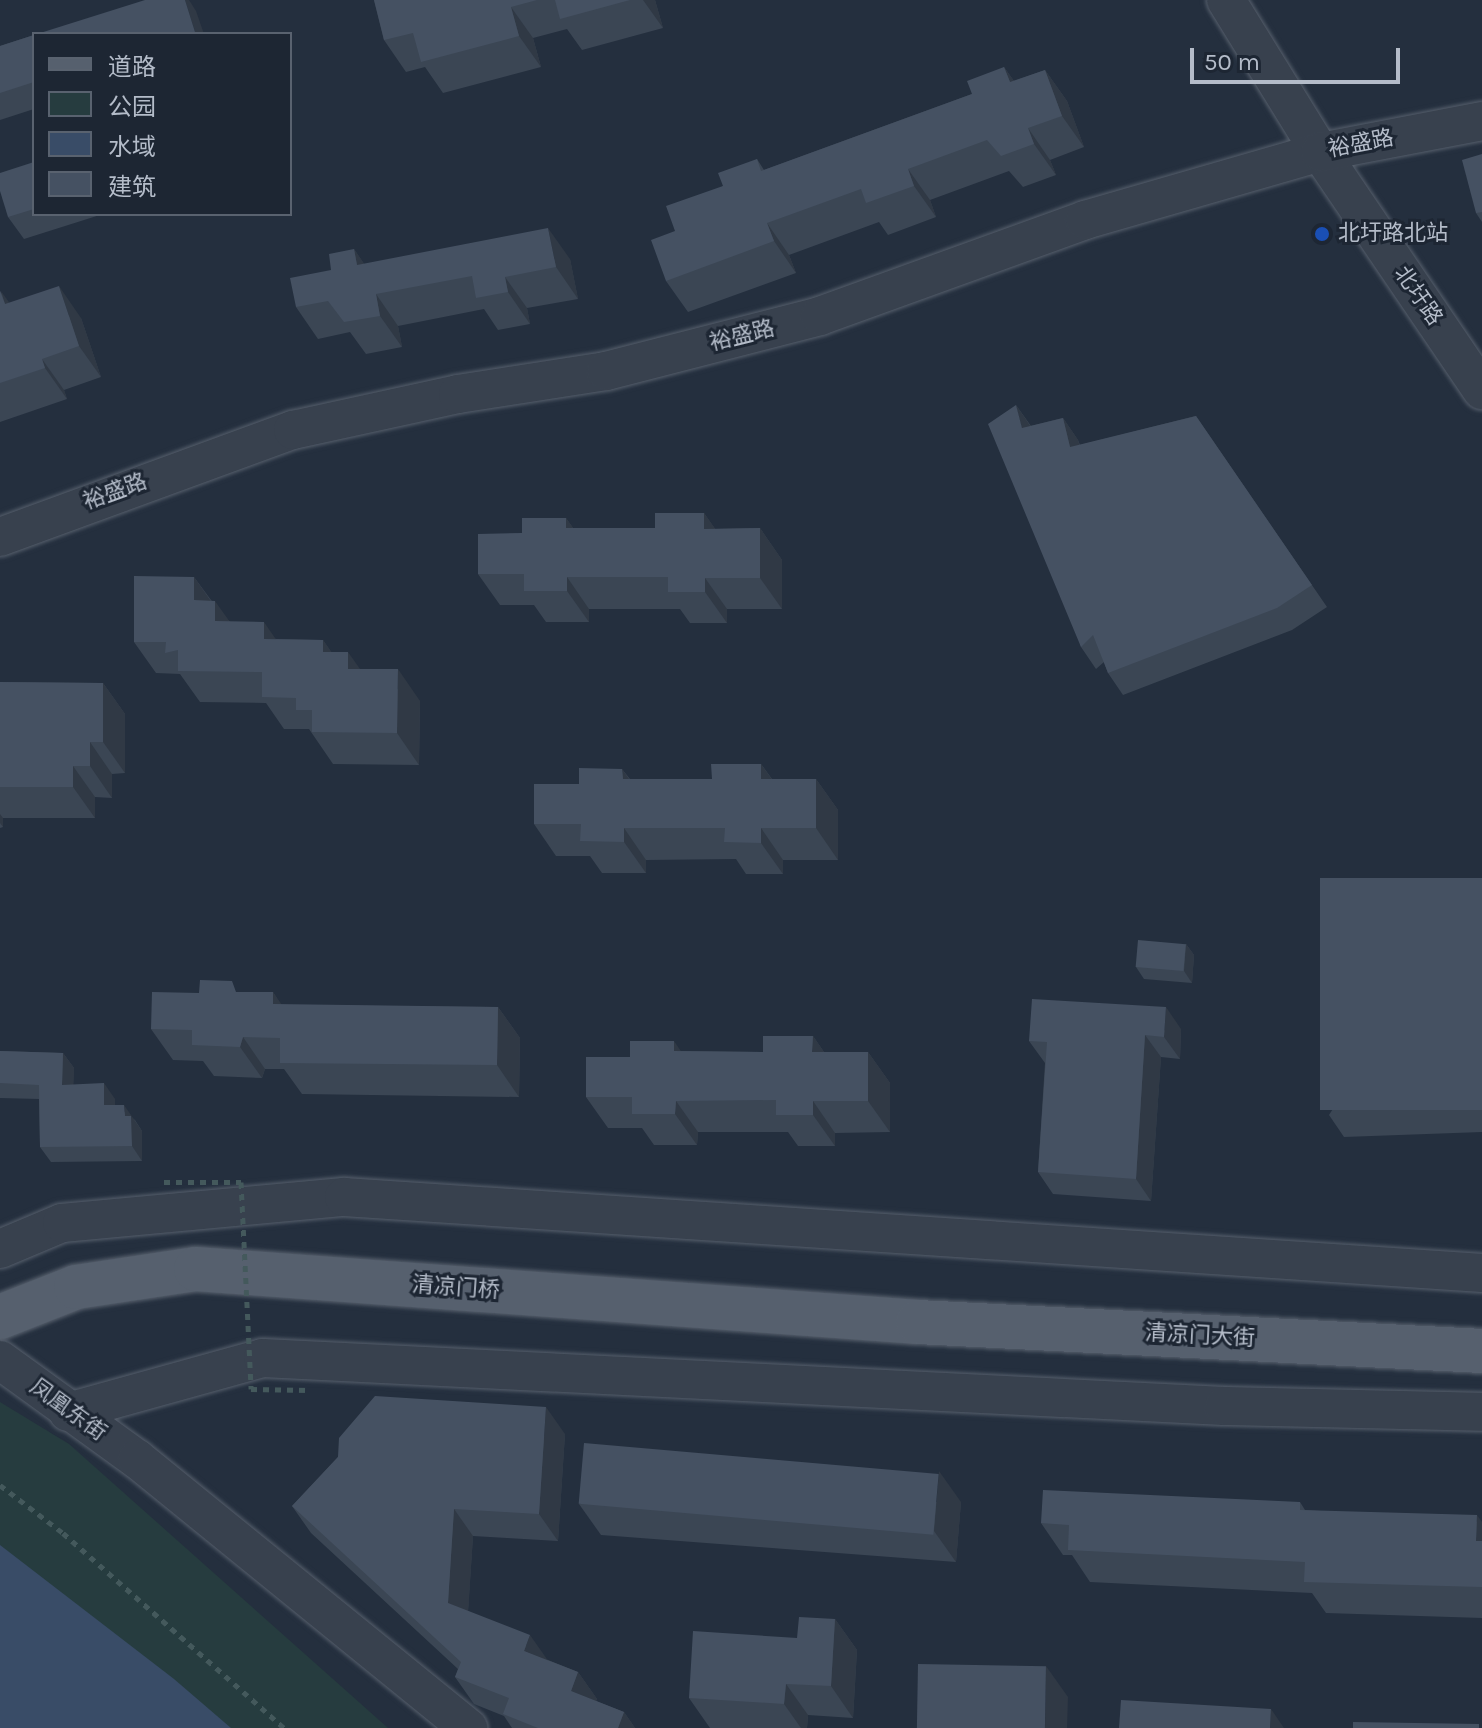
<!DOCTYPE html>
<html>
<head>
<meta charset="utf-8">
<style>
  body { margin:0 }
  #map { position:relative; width:1482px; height:1728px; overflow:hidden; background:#242f3e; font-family:Karla,"Noto Sans SC",sans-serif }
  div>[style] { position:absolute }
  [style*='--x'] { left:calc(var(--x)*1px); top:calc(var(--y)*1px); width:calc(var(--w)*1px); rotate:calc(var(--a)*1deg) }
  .green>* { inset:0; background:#263c3f }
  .water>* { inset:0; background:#394c67 }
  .path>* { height:5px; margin-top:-2.5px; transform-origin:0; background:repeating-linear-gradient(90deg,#44595c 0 6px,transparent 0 12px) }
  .roads { filter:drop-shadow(0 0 2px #565f6c) drop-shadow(0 0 2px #565f6c) }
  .minor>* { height:38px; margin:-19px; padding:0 19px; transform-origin:19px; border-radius:19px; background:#38414e }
  .major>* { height:44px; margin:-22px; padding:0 22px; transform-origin:22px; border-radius:22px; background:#56606e }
  .path-bridge>* { height:5px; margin-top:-2.5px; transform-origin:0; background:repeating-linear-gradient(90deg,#44595c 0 6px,transparent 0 12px) }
  .wall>* { inset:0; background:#3b4654 }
  .shaded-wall>* { inset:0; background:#303945 }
  .building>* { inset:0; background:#455162; transform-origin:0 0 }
  .dots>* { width:22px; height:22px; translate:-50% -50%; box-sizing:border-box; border:4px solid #1d2633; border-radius:50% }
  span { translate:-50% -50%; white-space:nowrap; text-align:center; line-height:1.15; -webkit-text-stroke:6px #1d2633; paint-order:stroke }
  .street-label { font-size:22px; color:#b4bcc9 }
  .poi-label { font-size:22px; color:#b4bcc9 }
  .left { translate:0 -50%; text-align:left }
  .legend { position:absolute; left:32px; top:32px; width:260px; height:184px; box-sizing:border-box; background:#1d2633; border:2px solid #59626f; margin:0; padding:10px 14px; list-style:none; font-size:24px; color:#b4bcc9 }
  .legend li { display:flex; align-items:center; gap:16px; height:40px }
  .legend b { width:40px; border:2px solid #59626f }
  .scale { position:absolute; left:1190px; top:48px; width:210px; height:36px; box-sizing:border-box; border:4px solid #b4bcc9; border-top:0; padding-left:10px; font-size:24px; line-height:28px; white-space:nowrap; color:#b4bcc9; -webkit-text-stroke:6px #1d2633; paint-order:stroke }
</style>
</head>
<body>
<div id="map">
  <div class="green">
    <div style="clip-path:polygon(0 1402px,69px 1444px,388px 1728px,0 1728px)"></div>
  </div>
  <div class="water">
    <div style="clip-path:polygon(0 1545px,174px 1679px,231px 1728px,0 1728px)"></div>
  </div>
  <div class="path">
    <div style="--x:0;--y:1485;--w:79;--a:37.3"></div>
    <div style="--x:63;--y:1533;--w:295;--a:41.4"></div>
  </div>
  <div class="roads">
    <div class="minor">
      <div style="--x:1226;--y:0;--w:179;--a:58.3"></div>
      <div style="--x:1320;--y:152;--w:288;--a:55.8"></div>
      <div style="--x:0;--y:537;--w:312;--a:-20.1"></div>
      <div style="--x:293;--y:430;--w:169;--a:-12.3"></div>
      <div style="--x:458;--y:394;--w:150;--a:-8.8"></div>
      <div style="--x:606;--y:371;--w:221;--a:-14.4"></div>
      <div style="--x:820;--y:316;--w:282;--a:-19.9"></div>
      <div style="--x:1085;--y:220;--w:245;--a:-16.1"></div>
      <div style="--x:1320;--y:152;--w:165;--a:-10.8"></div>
      <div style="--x:0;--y:1249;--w:67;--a:-22.8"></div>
      <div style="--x:62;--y:1223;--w:283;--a:-5.3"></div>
      <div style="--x:344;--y:1197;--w:1141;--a:3.82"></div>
      <div style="--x:0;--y:1360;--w:169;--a:35.9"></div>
      <div style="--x:137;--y:1459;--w:427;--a:39.1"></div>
      <div style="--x:68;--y:1412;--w:202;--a:-15.5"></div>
      <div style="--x:263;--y:1358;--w:962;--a:2.86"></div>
      <div style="--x:1224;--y:1406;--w:258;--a:1.3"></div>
    </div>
    <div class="major">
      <div style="--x:0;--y:1317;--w:82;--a:-21.5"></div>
      <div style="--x:76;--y:1287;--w:121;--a:-8.5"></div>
      <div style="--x:196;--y:1269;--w:724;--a:4.2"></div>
      <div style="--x:918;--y:1322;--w:565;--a:2.94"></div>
    </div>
  </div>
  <div class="path-bridge">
    <div style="--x:164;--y:1182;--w:77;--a:0"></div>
    <div style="--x:241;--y:1182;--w:207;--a:87.2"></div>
    <div style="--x:251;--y:1389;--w:58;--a:1"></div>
  </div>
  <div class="wall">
    <div style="clip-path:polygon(374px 0,655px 0,663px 28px,582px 50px,567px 29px,533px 38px,541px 67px,443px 93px,425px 67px,406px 72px,384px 40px)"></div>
    <div style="clip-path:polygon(34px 35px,34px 109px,0 120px,0 46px)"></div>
    <div style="clip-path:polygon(1004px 67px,1014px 81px,1045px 70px,1067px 101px,1084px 147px,1050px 160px,1056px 175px,1023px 187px,1009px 171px,930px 200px,936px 217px,888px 235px,879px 222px,789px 255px,796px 273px,688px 312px,666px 281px,675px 231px,723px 186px,757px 159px,764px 170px,972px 94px)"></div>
    <div style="clip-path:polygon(1482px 154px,1482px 222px,1476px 213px)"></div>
    <div style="clip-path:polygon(34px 162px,34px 214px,103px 214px,24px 239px,8px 217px)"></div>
    <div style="clip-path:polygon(354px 249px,364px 264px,570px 259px,578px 299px,527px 308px,530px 324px,498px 330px,484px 309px,398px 326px,402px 347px,366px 354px,350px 332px,318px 339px,296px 307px)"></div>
    <div style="clip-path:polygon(0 291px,9px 303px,81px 318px,101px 377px,64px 390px,67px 399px,0 422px)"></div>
    <div style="clip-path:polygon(1016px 405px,1031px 426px,1063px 418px,1078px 440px,1080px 445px,1196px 416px,1327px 607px,1292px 630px,1123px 695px,1108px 673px,1104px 662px,1096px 669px,1081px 647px)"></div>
    <div style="clip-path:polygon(704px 513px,715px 529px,760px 528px,782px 560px,782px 609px,727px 609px,727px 623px,690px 623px,680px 609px,589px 609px,589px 622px,546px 622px,534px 605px,500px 605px,478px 574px,566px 518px,573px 528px,655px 528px)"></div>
    <div style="clip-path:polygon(194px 577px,211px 600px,230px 622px,276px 639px,323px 640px,331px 652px,359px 669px,420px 701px,419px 765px,333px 764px,309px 729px,284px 729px,266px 703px,200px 702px,180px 674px,156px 673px,134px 642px)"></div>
    <div style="clip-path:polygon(0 682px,103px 683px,125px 714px,125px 773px,112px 774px,112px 798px,95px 797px,95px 818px,3px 818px,3px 827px,0 828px)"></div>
    <div style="clip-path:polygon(761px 764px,772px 779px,816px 779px,838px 810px,838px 860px,783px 860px,783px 874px,746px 874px,736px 859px,646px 860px,646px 873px,602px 873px,590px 856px,556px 856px,534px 824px,579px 784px,622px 769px,630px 779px,712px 779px)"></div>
    <div style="clip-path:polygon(1482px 878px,1482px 1132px,1344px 1137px,1329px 1115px)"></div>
    <div style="clip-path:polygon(1186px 944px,1194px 955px,1192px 983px,1144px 979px,1136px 967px)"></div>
    <div style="clip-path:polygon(239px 992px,273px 992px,281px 1005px,498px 1007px,520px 1038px,519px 1097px,302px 1094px,284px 1069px,265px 1069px,262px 1078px,214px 1076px,203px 1061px,173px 1060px,151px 1029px,199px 993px)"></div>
    <div style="clip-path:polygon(1181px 1029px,1180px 1059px,1161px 1057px,1151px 1201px,1053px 1194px,1038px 1172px,1045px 1063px,1029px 1041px)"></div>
    <div style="clip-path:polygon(813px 1036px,824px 1052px,868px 1052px,890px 1083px,890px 1132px,835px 1133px,835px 1146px,798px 1146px,788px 1132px,698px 1132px,697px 1145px,654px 1145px,642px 1128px,608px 1128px,586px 1097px,630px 1057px,681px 1051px,763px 1052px)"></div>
    <div style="clip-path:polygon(0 1051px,63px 1053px,74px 1068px,73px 1085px,115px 1099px,115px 1105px,135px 1120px,142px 1131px,142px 1161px,51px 1162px,40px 1147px,39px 1099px,0 1098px)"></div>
    <div style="clip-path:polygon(565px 1434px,558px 1541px,473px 1536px,468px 1611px,548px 1660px,578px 1672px,597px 1699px,596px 1701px,624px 1712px,635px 1728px,512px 1728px,504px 1716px,474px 1704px,455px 1677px,458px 1669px,311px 1533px,292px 1506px,338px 1457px)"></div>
    <div style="clip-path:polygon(961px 1502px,956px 1562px,601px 1535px,579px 1504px)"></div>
    <div style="clip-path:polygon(1300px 1502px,1305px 1510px,1482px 1522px,1482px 1618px,1326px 1613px,1312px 1593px,1090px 1582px,1072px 1555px,1063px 1555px,1041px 1523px)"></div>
    <div style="clip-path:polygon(835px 1619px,857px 1650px,853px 1718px,808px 1715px,807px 1728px,710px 1728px,689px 1698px,797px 1638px)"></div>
  </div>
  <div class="shaded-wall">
    <div style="clip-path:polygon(185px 0,189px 0,196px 11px,204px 34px,197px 34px,195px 32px)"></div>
    <div style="clip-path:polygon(643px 0,655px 0,663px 28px)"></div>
    <div style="clip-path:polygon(511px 7px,533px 38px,541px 67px,519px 36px)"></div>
    <div style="clip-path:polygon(1004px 67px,1026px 98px,1010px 82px)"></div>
    <div style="clip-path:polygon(1045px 70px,1067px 101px,1084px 147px,1062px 116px)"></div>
    <div style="clip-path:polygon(1028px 128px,1050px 160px,1056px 175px,1034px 144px)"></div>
    <div style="clip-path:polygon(908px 169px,930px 200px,936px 217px,914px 186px)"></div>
    <div style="clip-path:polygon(767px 223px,789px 255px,796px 273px,774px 241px)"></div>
    <div style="clip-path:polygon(548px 228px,570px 259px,578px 299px,556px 267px)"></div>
    <div style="clip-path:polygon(354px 249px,376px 281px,357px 265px)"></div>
    <div style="clip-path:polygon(505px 277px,527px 308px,530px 324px,508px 292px)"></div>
    <div style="clip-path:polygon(59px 286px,81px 318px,101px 377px,79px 346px)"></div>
    <div style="clip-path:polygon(1px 291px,23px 322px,5px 304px)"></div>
    <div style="clip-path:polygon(376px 294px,398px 326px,402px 347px,380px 316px)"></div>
    <div style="clip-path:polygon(42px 359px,64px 390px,67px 399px,45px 368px)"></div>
    <div style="clip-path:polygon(1016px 405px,1031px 427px,1022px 428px)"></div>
    <div style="clip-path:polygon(1063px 418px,1078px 440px,1086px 469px,1070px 447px)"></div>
    <div style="clip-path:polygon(704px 513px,726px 544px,704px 529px)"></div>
    <div style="clip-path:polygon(566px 518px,588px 549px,566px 528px)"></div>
    <div style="clip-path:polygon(760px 528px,782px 560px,782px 609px,760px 578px)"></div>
    <div style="clip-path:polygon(194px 577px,215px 607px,215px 601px,237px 632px,237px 653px,194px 600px)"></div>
    <div style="clip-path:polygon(567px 577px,589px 609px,589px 622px,567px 591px)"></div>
    <div style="clip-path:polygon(705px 578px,727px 609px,727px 623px,705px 592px)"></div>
    <div style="clip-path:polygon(264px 622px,286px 654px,264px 639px)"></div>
    <div style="clip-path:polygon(323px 640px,345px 671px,323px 652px)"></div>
    <div style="clip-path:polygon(348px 652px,370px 683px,348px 669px)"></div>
    <div style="clip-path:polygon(398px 669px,420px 701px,419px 765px,397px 733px)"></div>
    <div style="clip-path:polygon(103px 683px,125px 714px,125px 773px,103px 742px)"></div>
    <div style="clip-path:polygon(90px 742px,112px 774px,112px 798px,90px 766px)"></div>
    <div style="clip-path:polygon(761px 764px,783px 795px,761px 779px)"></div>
    <div style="clip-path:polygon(73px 766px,95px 797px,95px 818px,73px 787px)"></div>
    <div style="clip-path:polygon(622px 769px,644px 800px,623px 779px)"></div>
    <div style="clip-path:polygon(816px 779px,838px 810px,838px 860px,816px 828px)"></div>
    <div style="clip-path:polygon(0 814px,3px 818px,3px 827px,0 823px)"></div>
    <div style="clip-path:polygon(624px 828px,646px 860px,646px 873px,624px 842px)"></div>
    <div style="clip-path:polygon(761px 828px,783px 860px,783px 874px,761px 843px)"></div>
    <div style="clip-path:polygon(1186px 944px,1194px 955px,1192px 983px,1184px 971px)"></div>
    <div style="clip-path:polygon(273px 992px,295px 1024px,273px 1004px)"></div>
    <div style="clip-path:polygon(498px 1007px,520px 1038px,519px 1097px,497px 1065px)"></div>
    <div style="clip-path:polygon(1166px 1007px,1181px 1029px,1180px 1059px,1164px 1037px)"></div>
    <div style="clip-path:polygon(1145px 1035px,1161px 1057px,1151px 1201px,1136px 1179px)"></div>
    <div style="clip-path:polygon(813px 1036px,835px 1068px,812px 1052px)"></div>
    <div style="clip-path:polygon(243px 1037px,265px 1069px,262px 1078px,240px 1047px)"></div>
    <div style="clip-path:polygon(674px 1041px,696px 1073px,674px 1051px)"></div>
    <div style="clip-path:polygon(868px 1052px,890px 1083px,890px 1132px,868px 1101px)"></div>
    <div style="clip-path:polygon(63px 1053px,74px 1068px,73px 1101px,62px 1085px)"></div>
    <div style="clip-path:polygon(104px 1083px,115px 1099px,115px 1120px,104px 1105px)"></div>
    <div style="clip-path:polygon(676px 1101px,698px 1132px,697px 1145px,675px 1114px)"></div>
    <div style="clip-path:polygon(813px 1101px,835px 1133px,835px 1146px,813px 1115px)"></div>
    <div style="clip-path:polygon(124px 1105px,142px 1131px,142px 1161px,132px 1146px,125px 1116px)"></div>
    <div style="clip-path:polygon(546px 1407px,565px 1434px,558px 1541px,539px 1514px)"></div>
    <div style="clip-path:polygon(939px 1471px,961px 1502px,956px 1562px,934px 1531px)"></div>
    <div style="clip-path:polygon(454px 1509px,473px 1536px,467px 1630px,448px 1603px)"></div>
    <div style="clip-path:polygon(1477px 1515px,1482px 1522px,1482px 1550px,1476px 1541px)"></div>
    <div style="clip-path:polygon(835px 1619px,857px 1650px,853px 1718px,831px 1686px)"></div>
    <div style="clip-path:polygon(530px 1635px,549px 1662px,524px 1651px)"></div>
    <div style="clip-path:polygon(1046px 1666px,1068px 1697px,1067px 1728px,1045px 1728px)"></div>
    <div style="clip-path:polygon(578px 1672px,597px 1699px,590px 1718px,571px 1691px)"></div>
    <div style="clip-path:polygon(786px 1684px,808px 1715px,807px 1728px,801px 1728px,784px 1704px)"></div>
    <div style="clip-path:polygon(1271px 1709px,1284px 1728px,1270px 1728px)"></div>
    <div style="clip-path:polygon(624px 1712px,635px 1728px,618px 1728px)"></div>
  </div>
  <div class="building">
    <div style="clip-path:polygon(145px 0,185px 0,195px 32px,187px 34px,37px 34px)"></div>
    <div style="clip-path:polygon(374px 0,537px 0,511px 7px,519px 36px,421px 62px,413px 33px,384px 40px)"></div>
    <div style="clip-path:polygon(555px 0,630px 0,560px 19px)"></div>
    <div style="clip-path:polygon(34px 35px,34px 82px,0 93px,0 46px)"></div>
    <div style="clip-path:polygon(1004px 67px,1010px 82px,1045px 70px,1062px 116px,1028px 128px,1034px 144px,1001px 156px,987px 140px,908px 169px,914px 186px,866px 203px,861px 189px,767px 223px,774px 241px,666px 281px,651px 240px,675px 231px,666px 206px,723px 186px,718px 173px,757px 159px,761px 171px,972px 94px,967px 81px)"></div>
    <div style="clip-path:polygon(1482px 154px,1482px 212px,1476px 213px,1462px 160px)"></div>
    <div style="clip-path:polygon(34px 162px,34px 209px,8px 217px,0 191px,0 173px)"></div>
    <div style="clip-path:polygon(548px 228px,556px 267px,505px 277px,508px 292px,476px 298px,472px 276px,376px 294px,380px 316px,344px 322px,328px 301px,296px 307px,290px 278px,331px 270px,329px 254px,354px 249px,357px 265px)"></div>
    <div style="clip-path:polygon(59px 286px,79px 346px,42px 359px,45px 368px,0 383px,0 291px,5px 304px)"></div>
    <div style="clip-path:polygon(1016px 405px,1022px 428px,1063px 418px,1070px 447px,1196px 416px,1312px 585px,1277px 608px,1108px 673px,1093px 635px,1081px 647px,988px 424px)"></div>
    <div style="clip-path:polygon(655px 513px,704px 513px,704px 529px,760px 528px,760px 578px,705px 578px,705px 592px,668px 592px,668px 577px,567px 577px,567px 591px,524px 591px,524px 574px,478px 574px,478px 534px,522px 533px,522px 518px,566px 518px,566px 528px,655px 528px)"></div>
    <div style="clip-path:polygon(134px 576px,194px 577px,194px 600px,215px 601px,215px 621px,264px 622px,264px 639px,323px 640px,323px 652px,348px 652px,348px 669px,398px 669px,397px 733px,312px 732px,312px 710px,296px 710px,296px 698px,262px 697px,262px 672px,178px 671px,178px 650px,165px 653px,166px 642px,134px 642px)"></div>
    <div style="clip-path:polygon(0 682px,103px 683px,103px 742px,90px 742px,90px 766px,73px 766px,73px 787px,0 787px)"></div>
    <div style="clip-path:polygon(711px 764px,761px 764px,761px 779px,816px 779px,816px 828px,761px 828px,761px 843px,724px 842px,725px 828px,624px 828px,624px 842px,580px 841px,581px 824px,534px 824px,534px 784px,579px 784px,579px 768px,622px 769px,623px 779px,712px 779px)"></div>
    <div style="left:1482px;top:878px;width:232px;height:162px;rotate:90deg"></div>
    <div style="left:1138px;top:940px;width:48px;height:27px;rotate:5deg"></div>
    <div style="clip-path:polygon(200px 980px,232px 981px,236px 992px,273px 992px,273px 1004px,498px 1007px,497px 1065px,280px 1063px,280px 1038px,243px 1037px,240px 1047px,192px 1045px,192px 1030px,151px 1029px,152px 992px,199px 993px)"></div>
    <div style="clip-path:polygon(1032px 999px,1166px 1007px,1164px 1037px,1145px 1035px,1136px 1179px,1038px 1172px,1047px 1042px,1029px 1041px)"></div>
    <div style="clip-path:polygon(763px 1036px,813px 1036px,812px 1052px,868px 1052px,868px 1101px,813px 1101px,813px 1115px,776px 1115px,776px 1100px,676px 1101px,675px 1114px,632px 1114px,632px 1097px,586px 1097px,586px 1057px,630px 1057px,630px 1041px,674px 1041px,674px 1051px,763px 1052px)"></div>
    <div style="clip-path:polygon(0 1051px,63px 1053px,62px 1085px,104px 1083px,104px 1105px,124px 1105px,125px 1116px,131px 1116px,132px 1146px,40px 1147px,39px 1085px,0 1083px)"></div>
    <div style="clip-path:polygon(375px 1396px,546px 1407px,539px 1514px,454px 1509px,448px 1603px,530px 1635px,524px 1651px,578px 1672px,571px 1691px,624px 1712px,618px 1728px,538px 1728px,503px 1714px,509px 1698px,455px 1677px,461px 1662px,292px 1506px,338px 1457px,339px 1438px)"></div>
    <div style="left:584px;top:1443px;width:356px;height:61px;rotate:5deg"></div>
    <div style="clip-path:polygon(1043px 1490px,1300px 1502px,1300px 1510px,1477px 1515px,1476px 1541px,1482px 1541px,1482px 1587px,1304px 1582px,1305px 1562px,1068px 1550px,1069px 1525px,1041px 1523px)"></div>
    <div style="clip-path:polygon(799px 1617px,835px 1619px,831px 1686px,786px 1684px,784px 1704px,689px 1698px,693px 1631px,797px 1638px)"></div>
    <div style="left:918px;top:1664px;width:128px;height:64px;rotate:1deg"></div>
    <div style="clip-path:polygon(1121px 1700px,1271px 1709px,1270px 1728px,1119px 1728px)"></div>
    <div style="clip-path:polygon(1353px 1722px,1479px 1724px,1479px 1728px,1353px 1728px)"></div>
  </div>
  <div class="dots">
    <div style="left:1322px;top:234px;background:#1a4fb4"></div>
  </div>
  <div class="street-label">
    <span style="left:1361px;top:144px;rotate:-11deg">裕盛路</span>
    <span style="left:1418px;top:296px;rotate:55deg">北圩路</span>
    <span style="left:742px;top:336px;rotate:-14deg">裕盛路</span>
    <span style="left:115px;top:492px;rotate:-20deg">裕盛路</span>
    <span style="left:456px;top:1288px;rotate:4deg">清凉门桥</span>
    <span style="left:1200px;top:1336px;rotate:3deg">清凉门大街</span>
    <span style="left:68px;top:1410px;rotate:36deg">凤凰东街</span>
  </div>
  <div class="poi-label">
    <span class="left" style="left:1338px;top:234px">北圩路北站</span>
  </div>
  <ul class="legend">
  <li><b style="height:10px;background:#56606e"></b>道路</li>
  <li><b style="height:22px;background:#263c3f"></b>公园</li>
  <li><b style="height:22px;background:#394c67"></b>水域</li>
  <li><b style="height:22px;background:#455162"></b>建筑</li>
  </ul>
  <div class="scale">50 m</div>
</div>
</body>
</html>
